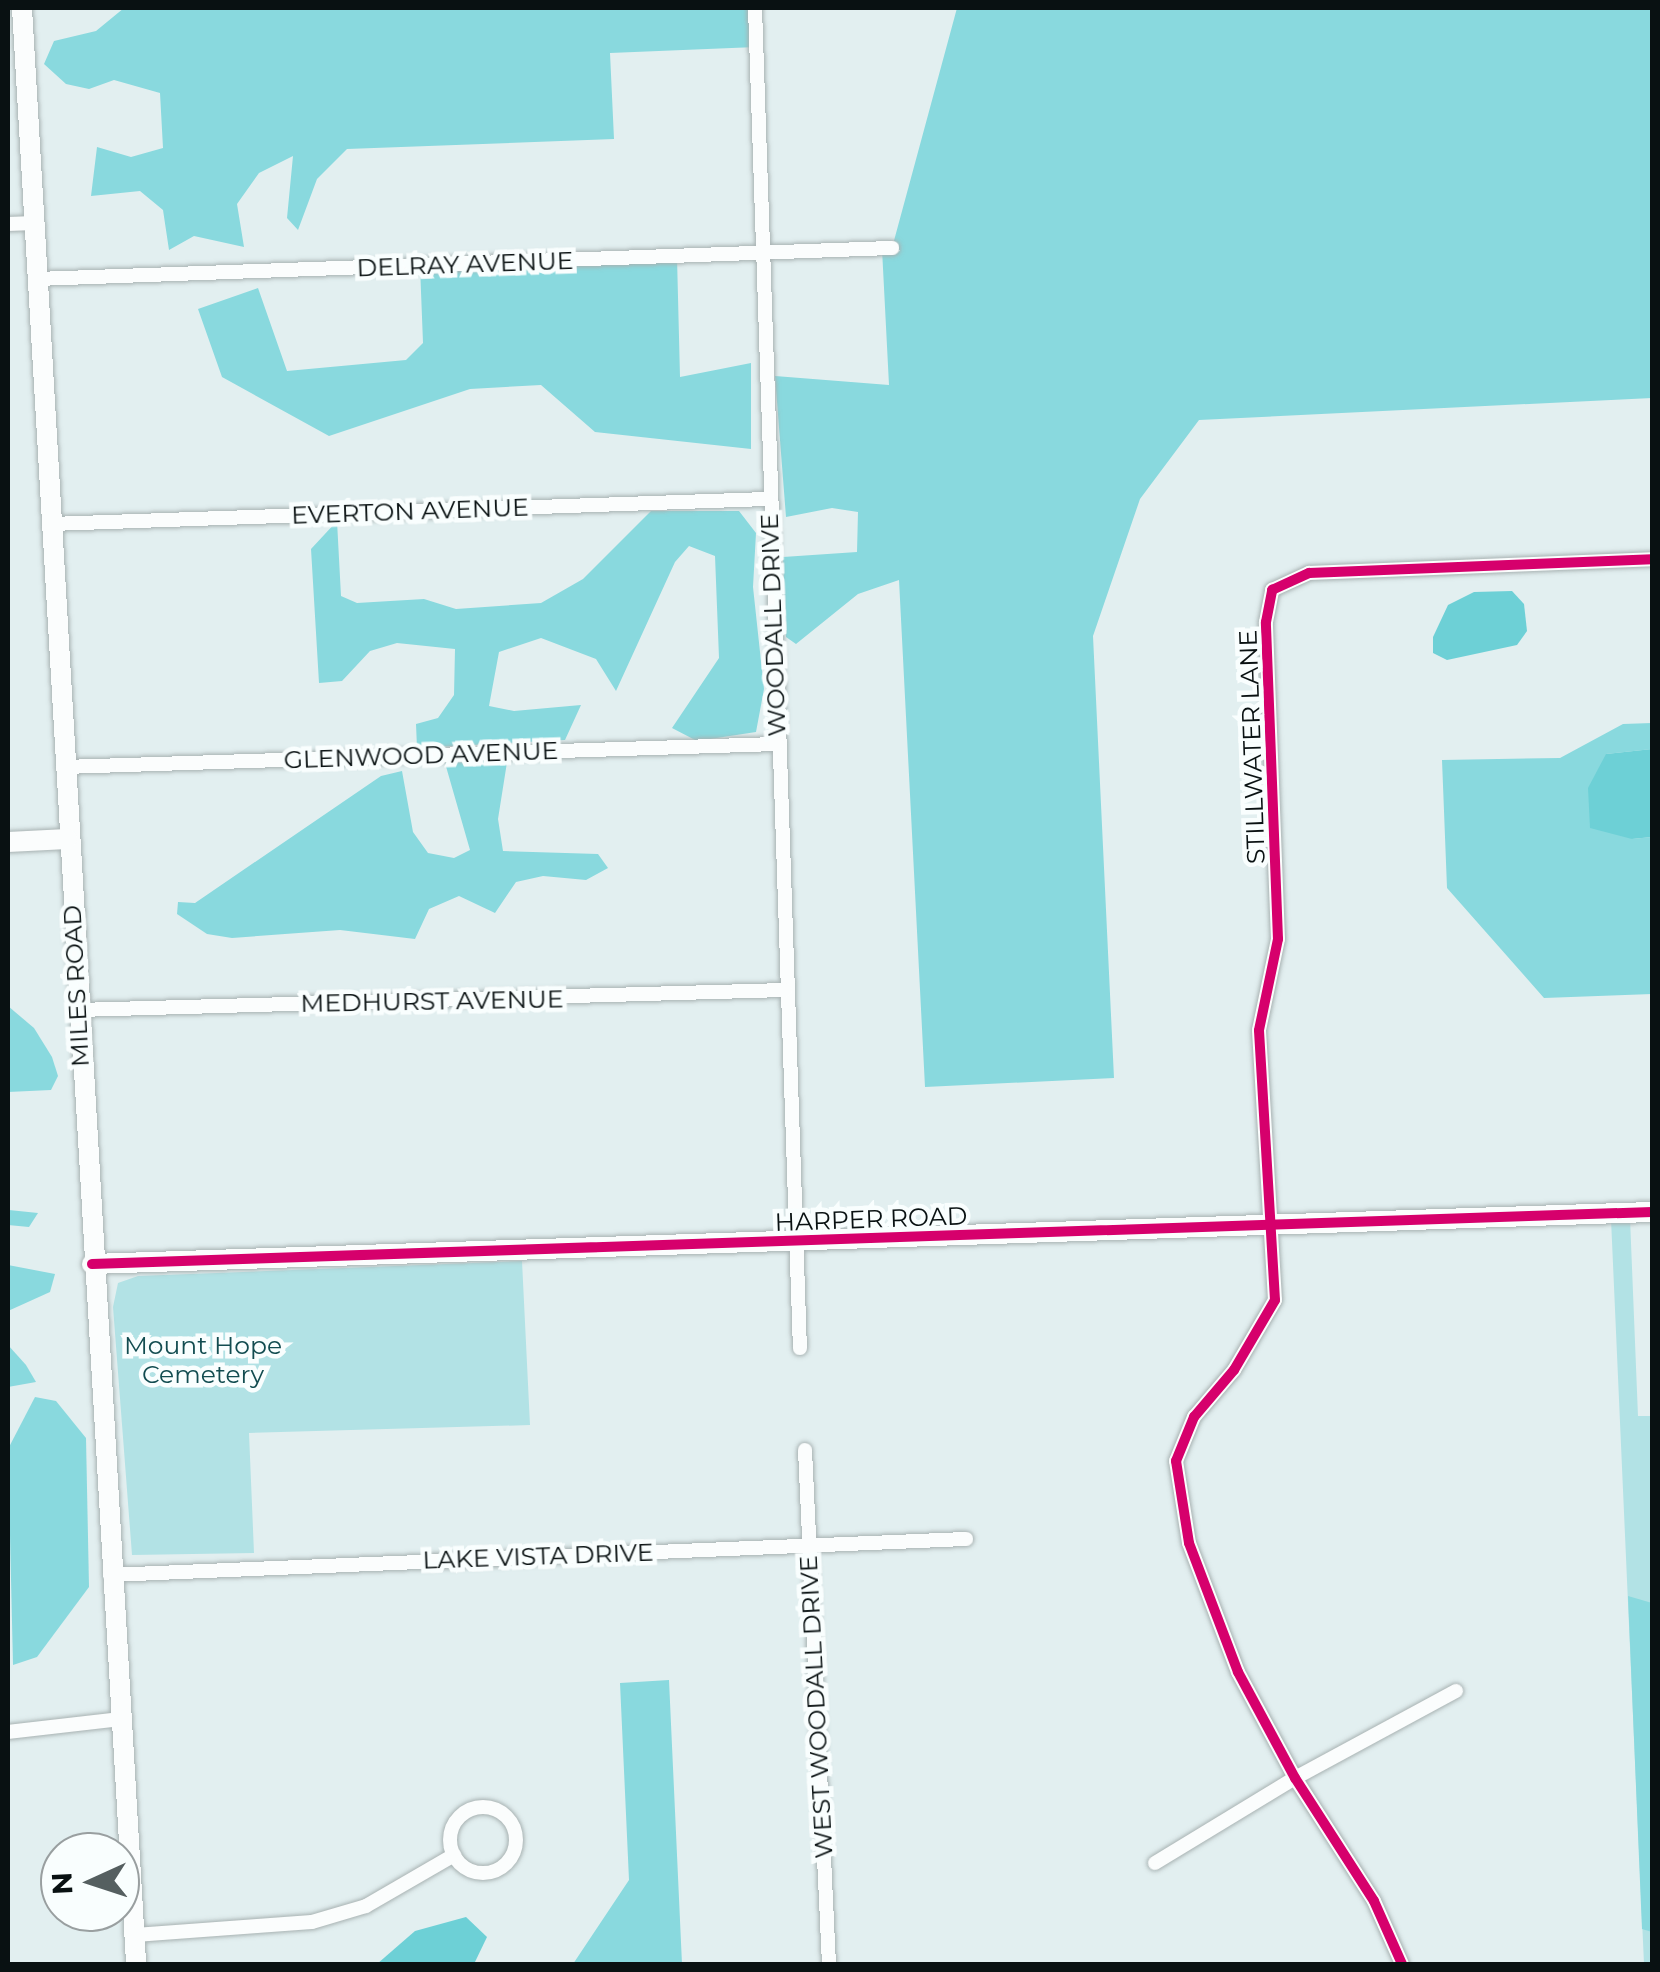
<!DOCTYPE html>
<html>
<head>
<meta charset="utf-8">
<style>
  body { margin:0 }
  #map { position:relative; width:1660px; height:1972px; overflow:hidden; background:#e2eff0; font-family:Montserrat,sans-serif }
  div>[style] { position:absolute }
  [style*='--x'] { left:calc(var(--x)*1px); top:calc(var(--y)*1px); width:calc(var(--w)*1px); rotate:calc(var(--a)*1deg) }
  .green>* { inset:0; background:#b2e2e5 }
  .forest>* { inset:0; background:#89d9de }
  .water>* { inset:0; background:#6dd0d6 }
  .roads { filter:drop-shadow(0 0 2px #a8b2b2) drop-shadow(0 0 2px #a8b2b2) }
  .street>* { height:14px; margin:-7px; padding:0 7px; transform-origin:7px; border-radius:7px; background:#fbfdfd }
  .street>.ring { margin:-7px; padding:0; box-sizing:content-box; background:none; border:14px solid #fbfdfd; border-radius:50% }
  .secondary>* { height:20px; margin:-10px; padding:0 10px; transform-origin:10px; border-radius:10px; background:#fbfdfd }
  .cycleway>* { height:10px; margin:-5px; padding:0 5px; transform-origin:5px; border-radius:5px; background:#d6006c }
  span { translate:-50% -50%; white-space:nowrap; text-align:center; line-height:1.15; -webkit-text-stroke:9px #f9fefe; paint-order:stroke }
  .street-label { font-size:25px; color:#091112 }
  .park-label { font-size:25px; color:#124c50 }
  .frame { position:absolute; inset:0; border:10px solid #091112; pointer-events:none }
  .north { position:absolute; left:40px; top:1832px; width:100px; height:100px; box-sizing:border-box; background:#f9fefe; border:2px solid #999fa0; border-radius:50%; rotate:267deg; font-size:28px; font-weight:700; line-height:40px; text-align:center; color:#091112 }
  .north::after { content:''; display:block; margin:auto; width:35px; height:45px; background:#555f60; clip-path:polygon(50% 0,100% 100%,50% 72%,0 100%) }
</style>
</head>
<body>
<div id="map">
  <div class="green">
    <div style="clip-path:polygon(1630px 1218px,1638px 1416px,1652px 1416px,1652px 1964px,1644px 1964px,1611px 1219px)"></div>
    <div style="clip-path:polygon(522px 1261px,530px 1425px,249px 1433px,254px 1553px,132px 1555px,113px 1307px,118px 1283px,138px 1276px)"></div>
  </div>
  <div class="forest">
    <div style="clip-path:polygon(124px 8px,755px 8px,756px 47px,610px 53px,614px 139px,347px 149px,317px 179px,298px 230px,287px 218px,293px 156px,259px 173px,237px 204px,244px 247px,194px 236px,169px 250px,163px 210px,140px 191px,91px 196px,97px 147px,131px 157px,163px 148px,160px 93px,114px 80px,89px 89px,66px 84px,44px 64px,54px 41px,96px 31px)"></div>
    <div style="clip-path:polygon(957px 8px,1652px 8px,1652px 398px,1199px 420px,1140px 499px,1093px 636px,1114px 1078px,925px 1087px,899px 580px,858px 594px,796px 644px,786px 637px,783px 557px,857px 552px,858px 512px,832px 508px,786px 517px,775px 376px,889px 385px,882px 249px,892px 248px)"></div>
    <div style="clip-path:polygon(677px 257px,680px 377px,751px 363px,751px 449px,595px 432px,541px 385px,470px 389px,329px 436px,222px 377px,198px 309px,258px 288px,287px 371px,406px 360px,423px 343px,420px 266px)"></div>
    <div style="clip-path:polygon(651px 511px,739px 511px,756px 533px,753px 587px,764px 689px,756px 732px,697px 741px,672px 728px,719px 658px,715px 556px,689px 546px,675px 562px,616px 691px,596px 659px,541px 638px,499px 652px,489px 706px,514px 711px,581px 705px,565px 740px,417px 748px,416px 724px,438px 718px,454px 695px,455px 649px,397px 643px,370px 651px,342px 681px,319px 683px,311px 549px,337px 521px,341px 596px,357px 603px,424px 599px,456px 609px,541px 603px,583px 579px)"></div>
    <div style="clip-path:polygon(1652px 723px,1652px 749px,1606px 754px,1632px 839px,1652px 837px,1652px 994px,1544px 998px,1447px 888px,1442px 760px,1560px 758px,1623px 724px)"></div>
    <div style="clip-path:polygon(508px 756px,498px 819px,503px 851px,598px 854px,608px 868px,586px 880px,543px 876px,516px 882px,495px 913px,459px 896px,429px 909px,415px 939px,340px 930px,232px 938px,207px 934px,177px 914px,178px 902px,195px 903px,381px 776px,402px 771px,413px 832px,428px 853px,454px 858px,470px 850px,445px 763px)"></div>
    <div style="clip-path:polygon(8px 1006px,34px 1028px,52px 1057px,58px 1076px,51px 1090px,8px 1092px)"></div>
    <div style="clip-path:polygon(8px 1210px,9px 1210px,38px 1213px,29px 1227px,8px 1225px)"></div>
    <div style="clip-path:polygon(8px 1265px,55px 1274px,50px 1292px,8px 1311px)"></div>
    <div style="clip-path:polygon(8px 1345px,26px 1365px,36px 1382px,8px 1387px)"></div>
    <div style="clip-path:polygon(35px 1397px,56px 1401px,86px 1438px,89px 1587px,37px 1657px,13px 1665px,8px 1449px)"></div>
    <div style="clip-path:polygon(1628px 1596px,1652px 1603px,1652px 1932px,1642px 1929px)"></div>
    <div style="clip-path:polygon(669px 1680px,682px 1964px,573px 1964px,629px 1880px,620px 1683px)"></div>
  </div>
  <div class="water">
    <div style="clip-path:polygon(1512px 591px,1524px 604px,1527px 631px,1517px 645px,1447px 660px,1433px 653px,1433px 637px,1448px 605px,1474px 592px)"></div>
    <div style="clip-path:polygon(1652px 749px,1652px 837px,1632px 839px,1590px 828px,1588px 788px,1606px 754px)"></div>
    <div style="clip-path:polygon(466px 1917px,487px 1937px,474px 1964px,377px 1964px,415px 1931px)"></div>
  </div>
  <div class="roads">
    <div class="street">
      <div style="--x:755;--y:8;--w:1341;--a:88.08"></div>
      <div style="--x:8;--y:224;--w:26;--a:-2"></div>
      <div style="--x:37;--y:279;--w:856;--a:-2.08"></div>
      <div style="--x:51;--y:524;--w:717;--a:-2"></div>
      <div style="--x:64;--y:767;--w:713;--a:-1.85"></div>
      <div style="--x:78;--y:1010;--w:707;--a:-1.62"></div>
      <div style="--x:805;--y:1450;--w:515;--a:87.33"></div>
      <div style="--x:110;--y:1575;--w:857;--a:-2.41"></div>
      <div style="--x:8;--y:1732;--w:113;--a:-6.6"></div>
      <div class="ring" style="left:450px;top:1807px;width:52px;height:52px"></div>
      <div style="--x:1155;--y:1863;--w:164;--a:-31.3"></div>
      <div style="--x:1295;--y:1778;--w:183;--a:-28.4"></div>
      <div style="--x:135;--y:1935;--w:177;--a:-4.2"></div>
      <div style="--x:312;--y:1922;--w:56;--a:-16.5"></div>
      <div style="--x:366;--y:1906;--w:102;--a:-30.1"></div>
      <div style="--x:1402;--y:1964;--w:69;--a:-114"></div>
      <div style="--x:1374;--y:1901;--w:146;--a:-122.7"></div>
      <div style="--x:1295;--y:1778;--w:120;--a:-118.3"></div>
      <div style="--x:1238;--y:1672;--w:138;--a:-110.8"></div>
      <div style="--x:1189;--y:1543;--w:83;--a:-99"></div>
      <div style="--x:1176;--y:1461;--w:48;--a:-67.8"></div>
      <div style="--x:1194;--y:1417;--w:62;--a:-49.6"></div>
      <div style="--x:1234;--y:1370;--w:81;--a:-59.6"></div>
      <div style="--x:1275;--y:1300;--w:270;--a:-93.4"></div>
      <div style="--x:1259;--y:1030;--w:93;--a:-78.2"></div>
      <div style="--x:1278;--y:939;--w:317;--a:-92.2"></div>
      <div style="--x:1266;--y:622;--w:33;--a:-79"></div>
      <div style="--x:1272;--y:590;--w:41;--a:-24.7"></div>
      <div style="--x:1309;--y:573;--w:343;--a:-2.3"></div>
    </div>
    <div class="secondary">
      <div style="--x:22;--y:8;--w:1959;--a:86.66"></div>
      <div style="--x:8;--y:842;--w:59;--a:-2.9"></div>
      <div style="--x:92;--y:1264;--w:1561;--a:-1.91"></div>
    </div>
  </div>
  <div class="cycleway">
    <div style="--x:92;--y:1264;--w:1561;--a:-1.91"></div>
    <div style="--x:1402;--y:1964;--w:69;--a:-114"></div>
    <div style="--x:1374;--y:1901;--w:146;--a:-122.7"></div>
    <div style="--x:1295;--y:1778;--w:120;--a:-118.3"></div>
    <div style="--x:1238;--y:1672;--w:138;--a:-110.8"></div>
    <div style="--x:1189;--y:1543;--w:83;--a:-99"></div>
    <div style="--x:1176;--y:1461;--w:48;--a:-67.8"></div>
    <div style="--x:1194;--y:1417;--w:62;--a:-49.6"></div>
    <div style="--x:1234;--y:1370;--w:81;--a:-59.6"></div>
    <div style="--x:1275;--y:1300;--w:270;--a:-93.4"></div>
    <div style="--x:1259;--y:1030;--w:93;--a:-78.2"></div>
    <div style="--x:1278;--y:939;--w:317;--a:-92.2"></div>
    <div style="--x:1266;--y:622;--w:33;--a:-79"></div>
    <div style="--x:1272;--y:590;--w:41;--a:-24.7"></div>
    <div style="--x:1309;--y:573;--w:343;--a:-2.3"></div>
  </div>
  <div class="street-label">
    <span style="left:465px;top:264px;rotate:-2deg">DELRAY AVENUE</span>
    <span style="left:410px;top:511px;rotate:-2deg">EVERTON AVENUE</span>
    <span style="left:773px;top:625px;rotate:-92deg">WOODALL DRIVE</span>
    <span style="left:1252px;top:747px;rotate:-92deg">STILLWATER LANE</span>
    <span style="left:421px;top:755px;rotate:-2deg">GLENWOOD AVENUE</span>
    <span style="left:76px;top:986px;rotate:-93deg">MILES ROAD</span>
    <span style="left:432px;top:1001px;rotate:-1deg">MEDHURST AVENUE</span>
    <span style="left:871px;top:1219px;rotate:-2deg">HARPER ROAD</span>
    <span style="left:538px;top:1556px;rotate:-2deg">LAKE VISTA DRIVE</span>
    <span style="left:816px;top:1707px;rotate:-93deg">WEST WOODALL DRIVE</span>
  </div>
  <div class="park-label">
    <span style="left:203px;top:1360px">Mount Hope<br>Cemetery</span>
  </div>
  <div class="frame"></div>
  <div class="north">N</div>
</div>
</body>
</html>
